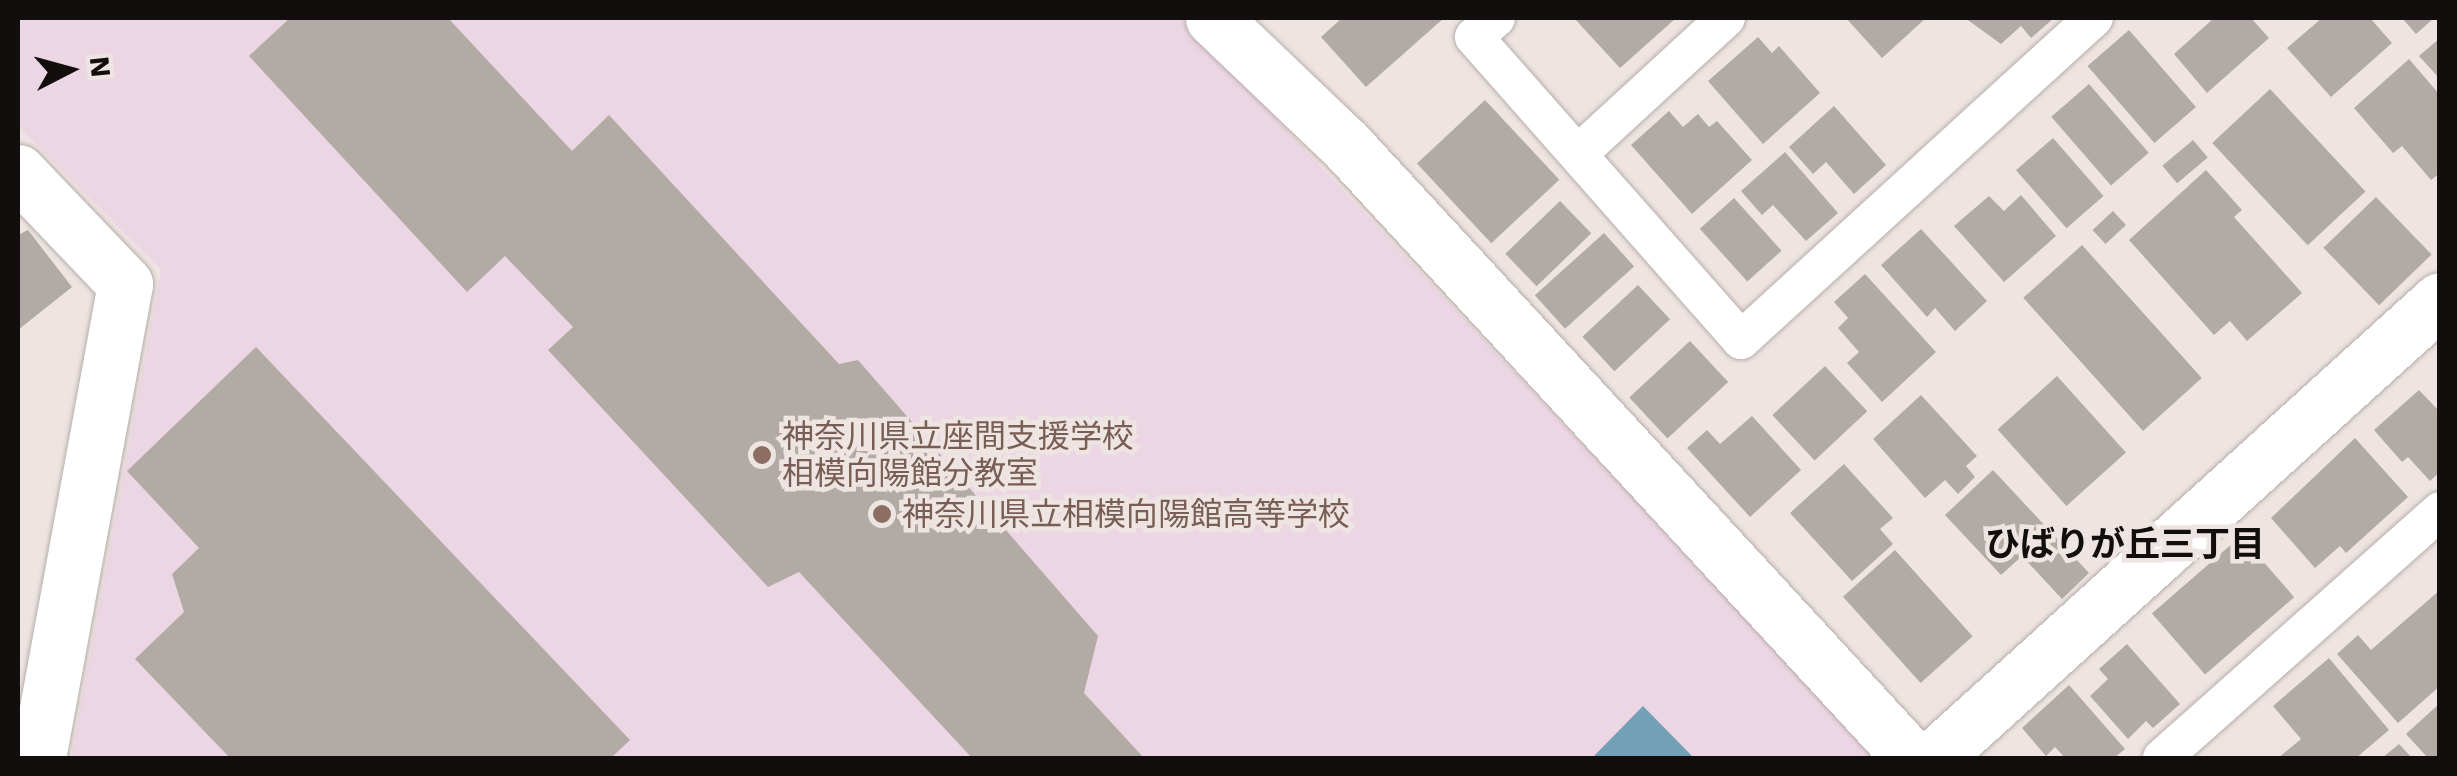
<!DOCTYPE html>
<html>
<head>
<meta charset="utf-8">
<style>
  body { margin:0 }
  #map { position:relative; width:2457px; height:776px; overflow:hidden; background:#eee5e2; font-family:"Work Sans","Noto Sans JP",sans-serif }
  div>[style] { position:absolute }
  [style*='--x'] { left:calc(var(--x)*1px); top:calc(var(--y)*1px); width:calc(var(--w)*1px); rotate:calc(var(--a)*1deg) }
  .education>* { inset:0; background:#edd6e3 }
  .water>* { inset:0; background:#72a0b7 }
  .building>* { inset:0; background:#b1aaa5; transform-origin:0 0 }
  .roads { filter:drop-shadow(0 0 2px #b6aeab) drop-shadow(0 0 2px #b6aeab) }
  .lane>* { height:38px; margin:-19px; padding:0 19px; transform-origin:19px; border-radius:19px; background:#fff }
  .street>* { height:55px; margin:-27.5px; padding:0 27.5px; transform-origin:27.5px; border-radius:27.5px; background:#fff }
  .dots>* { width:28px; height:28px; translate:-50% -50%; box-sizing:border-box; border:5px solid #eee5e2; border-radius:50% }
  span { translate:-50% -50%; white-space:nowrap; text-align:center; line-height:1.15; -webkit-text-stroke:9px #eee5e2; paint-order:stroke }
  .education-label { font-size:32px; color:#785e54 }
  .left { translate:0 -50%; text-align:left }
  .neighbourhood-label { font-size:35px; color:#110e0d; font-weight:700 }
  .frame { position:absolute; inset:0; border:20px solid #110e0d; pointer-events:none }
  .north { position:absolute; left:20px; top:20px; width:100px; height:100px; -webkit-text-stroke:8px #eee5e2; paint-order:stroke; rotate:84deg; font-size:28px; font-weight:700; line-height:40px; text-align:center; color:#110e0d }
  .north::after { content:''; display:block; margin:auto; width:35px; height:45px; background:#110e0d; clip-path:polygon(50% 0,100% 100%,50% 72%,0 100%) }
</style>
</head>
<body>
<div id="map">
  <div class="education">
    <div style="clip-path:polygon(24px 18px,1181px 18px,1878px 758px,71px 758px,161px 270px,18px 126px,18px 25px)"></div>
  </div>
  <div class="water">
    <div style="clip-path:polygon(1643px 706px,1694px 758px,1592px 758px)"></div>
  </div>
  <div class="building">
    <div style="clip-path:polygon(290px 18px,448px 18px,572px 151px,609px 115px,839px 364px,858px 360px,1098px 636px,1084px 693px,1144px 758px,972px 758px,799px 572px,768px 587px,548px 350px,573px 327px,505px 256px,467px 292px,249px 56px)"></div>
    <div style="clip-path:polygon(1342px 18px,1444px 18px,1366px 87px,1321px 37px)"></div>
    <div style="clip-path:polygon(1574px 18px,1676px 18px,1620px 68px)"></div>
    <div style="clip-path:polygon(1846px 18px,1926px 18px,1882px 58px)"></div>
    <div style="clip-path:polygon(1965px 18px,2054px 18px,2031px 38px,2021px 26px,2001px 44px)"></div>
    <div style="clip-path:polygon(2214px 18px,2251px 18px,2269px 38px,2207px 93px,2174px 54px)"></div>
    <div style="clip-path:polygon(2322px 18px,2370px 18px,2392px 43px,2331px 97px,2287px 48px)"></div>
    <div style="clip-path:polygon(2402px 18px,2434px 18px,2416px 34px)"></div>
    <div style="left:2129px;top:30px;width:102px;height:55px;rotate:49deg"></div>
    <div style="clip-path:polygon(1758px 37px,1772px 53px,1779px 46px,1820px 93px,1763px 144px,1708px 81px)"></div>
    <div style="clip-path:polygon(2440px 38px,2440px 79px,2419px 56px)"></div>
    <div style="clip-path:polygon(2409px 59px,2440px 95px,2440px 173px,2431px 180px,2402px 146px,2393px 153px,2354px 108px)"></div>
    <div style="left:2089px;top:84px;width:91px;height:50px;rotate:49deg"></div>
    <div style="left:2270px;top:89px;width:140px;height:79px;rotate:47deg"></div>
    <div style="left:1485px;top:100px;width:109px;height:93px;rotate:47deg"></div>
    <div style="clip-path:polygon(1834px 106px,1886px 165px,1854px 194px,1826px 162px,1813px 174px,1789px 147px)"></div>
    <div style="clip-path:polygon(1669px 111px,1683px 127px,1698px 114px,1709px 127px,1717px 121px,1752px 160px,1692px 214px,1631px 145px)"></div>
    <div style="left:2053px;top:138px;width:77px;height:49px;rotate:49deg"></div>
    <div style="left:2193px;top:140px;width:23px;height:40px;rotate:50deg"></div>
    <div style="clip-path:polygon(1785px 152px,1838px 213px,1806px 241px,1773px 205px,1762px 215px,1741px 191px)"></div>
    <div style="clip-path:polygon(2206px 170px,2242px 210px,2234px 217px,2302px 293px,2247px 341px,2230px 321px,2214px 335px,2129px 240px)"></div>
    <div style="clip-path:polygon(2021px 195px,2056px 236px,2004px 282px,1954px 226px,1989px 196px,2004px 211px)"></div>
    <div style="left:2376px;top:197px;width:80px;height:73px;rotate:46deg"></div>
    <div style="left:1734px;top:198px;width:71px;height:46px;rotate:48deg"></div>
    <div style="left:1560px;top:201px;width:45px;height:76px;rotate:46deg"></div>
    <div style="left:2113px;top:211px;width:19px;height:28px;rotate:47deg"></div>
    <div style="clip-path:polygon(1921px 229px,1987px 301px,1955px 331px,1935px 308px,1927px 317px,1881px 265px)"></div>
    <div style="clip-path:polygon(28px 230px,72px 287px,18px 330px,18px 235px)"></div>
    <div style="left:1604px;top:233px;width:45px;height:93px;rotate:48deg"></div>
    <div style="left:2082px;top:245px;width:179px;height:79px;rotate:48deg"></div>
    <div style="clip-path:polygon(1865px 274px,1936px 352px,1882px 402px,1847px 363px,1859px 352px,1838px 328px,1848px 318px,1834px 302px)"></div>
    <div style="left:1638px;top:285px;width:47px;height:76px;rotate:47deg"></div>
    <div style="left:1690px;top:341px;width:56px;height:83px;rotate:47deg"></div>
    <div style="clip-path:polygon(256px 347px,630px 740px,611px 758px,230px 758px,135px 659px,184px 612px,172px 574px,199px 548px,127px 471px)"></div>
    <div style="left:1825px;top:366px;width:62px;height:72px;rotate:47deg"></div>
    <div style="left:2057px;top:376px;width:103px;height:80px;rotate:48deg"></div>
    <div style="clip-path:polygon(2419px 390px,2440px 412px,2440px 472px,2430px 481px,2408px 457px,2402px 462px,2374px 430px)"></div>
    <div style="clip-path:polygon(1921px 395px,1977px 456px,1966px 466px,1975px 477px,1958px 494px,1945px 480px,1925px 498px,1873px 439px)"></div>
    <div style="clip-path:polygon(1752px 416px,1801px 470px,1750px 517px,1687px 448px,1707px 430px,1720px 444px)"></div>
    <div style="clip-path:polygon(2355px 438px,2408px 497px,2346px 553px,2340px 546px,2315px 568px,2271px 518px)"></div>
    <div style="clip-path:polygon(1844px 464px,1893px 518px,1880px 529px,1893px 544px,1852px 581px,1790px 513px)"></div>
    <div style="clip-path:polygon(1993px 470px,2089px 573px,2062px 599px,2022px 556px,2001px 575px,1945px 515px)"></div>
    <div style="left:2241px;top:536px;width:81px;height:118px;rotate:49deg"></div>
    <div style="left:1895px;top:550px;width:116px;height:70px;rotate:48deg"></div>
    <div style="clip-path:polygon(2440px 590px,2440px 686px,2398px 723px,2337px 654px,2358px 635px,2371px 650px)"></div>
    <div style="clip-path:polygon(2127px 644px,2180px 704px,2153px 728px,2146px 721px,2128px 739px,2090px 696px,2108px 679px,2099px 669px)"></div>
    <div style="clip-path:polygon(2329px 658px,2389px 730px,2356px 758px,2278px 758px,2301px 739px,2273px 706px)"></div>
    <div style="clip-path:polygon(2069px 685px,2125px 749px,2114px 758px,2065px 758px,2055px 747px,2046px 756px,2022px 728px)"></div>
    <div style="clip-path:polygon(2440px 703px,2440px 758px,2428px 758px,2406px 734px)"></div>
    <div style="clip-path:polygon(2399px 744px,2412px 758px,2382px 758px)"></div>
  </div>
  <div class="roads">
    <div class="lane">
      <div style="--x:1496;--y:18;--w:29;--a:139"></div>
      <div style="--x:1474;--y:37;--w:404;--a:48.6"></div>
      <div style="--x:1741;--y:340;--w:478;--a:-42.4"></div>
      <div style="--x:1578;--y:154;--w:201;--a:-42.6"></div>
      <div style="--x:2162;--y:758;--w:372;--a:-41.6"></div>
    </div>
    <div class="street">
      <div style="--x:1213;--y:18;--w:184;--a:43.7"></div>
      <div style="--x:1346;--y:145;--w:834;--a:47.33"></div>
      <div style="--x:18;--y:172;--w:155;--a:46.3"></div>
      <div style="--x:125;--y:284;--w:482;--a:100.4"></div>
      <div style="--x:1934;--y:758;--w:682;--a:-42.15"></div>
    </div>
  </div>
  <div class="dots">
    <div style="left:762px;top:455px;background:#8d6e63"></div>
    <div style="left:882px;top:514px;background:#8d6e63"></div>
  </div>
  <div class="education-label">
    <span class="left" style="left:782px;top:455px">神奈川県立座間支援学校<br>相模向陽館分教室</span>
    <span class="left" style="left:902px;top:514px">神奈川県立相模向陽館高等学校</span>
  </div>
  <div class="neighbourhood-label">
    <span style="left:2125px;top:544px">ひばりが丘三丁目</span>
  </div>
  <div class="frame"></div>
  <div class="north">N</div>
</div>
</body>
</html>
